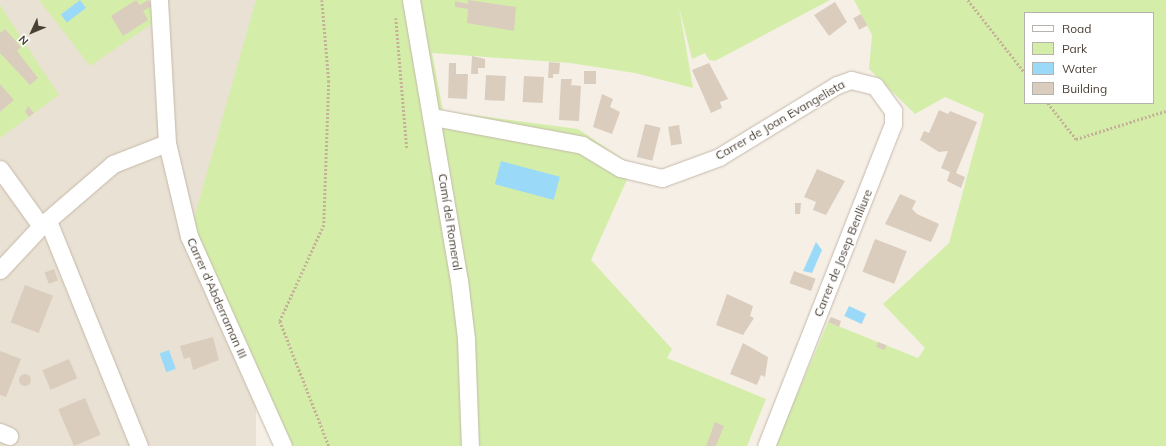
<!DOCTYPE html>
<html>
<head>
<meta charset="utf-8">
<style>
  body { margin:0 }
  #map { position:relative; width:1166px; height:446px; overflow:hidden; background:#f5efe6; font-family:Mulish,sans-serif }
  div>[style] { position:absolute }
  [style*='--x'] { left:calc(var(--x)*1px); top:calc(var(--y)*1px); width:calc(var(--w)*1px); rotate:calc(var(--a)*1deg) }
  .residential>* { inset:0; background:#e9e1d3; transform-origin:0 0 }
  .green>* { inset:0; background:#d4eeaa }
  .water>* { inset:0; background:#9bd9f8; transform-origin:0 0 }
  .building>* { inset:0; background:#dbcdbd; transform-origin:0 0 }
  .round { border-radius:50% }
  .path>* { height:2.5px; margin-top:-1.25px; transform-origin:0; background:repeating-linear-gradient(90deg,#c5b197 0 2px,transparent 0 4px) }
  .roads { filter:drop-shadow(0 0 1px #c4b9aa) drop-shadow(0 0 1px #c4b9aa) }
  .minor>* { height:17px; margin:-8.5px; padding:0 8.5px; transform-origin:8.5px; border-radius:8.5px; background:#fff }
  span { translate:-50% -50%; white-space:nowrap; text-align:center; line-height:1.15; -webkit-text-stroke:3px #fff; paint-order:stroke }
  .street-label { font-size:12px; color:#493f34 }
  .legend { position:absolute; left:1024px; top:12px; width:130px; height:92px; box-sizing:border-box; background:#fff; border:1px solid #b6b2ae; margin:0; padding:5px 7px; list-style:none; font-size:12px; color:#493f34 }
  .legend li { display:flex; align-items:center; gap:8px; height:20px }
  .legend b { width:20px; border:1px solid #b6b2ae }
  .north { position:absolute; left:12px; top:12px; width:40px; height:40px; -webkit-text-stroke:3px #fff; paint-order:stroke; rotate:226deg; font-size:11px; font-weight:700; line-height:16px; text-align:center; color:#493f34 }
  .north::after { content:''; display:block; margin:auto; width:14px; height:18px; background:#493f34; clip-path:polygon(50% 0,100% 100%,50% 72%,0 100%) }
</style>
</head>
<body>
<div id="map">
  <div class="residential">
    <div style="left:0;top:0;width:256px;height:446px"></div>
  </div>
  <div class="green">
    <div style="clip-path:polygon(39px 0,148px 0,159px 19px,90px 66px)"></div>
    <div style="clip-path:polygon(256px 0,830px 0,715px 61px,709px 60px,705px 53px,692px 59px,679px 7px,693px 88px,635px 73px,570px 63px,432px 53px,443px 111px,578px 129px,633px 166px,591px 260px,672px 349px,667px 358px,766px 399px,747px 446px,276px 446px,189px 236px)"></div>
    <div style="clip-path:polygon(evenodd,854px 0,1166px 0,1166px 446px,775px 446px,828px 322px,918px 358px,925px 348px,883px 304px,949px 243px,984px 114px,945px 97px,915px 114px,869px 69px,872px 35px,854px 0,1025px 13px,1153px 13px,1153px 103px,1025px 103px,1025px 13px)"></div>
    <div style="clip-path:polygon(0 5px,59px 95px,0 138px)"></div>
  </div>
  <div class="water">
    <div style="left:80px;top:0;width:10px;height:24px;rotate:53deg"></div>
    <div style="left:501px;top:161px;width:61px;height:24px;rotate:15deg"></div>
    <div style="clip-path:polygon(816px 242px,822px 250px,812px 273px,803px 271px)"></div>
    <div style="left:849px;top:306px;width:19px;height:11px;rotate:25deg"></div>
    <div style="left:169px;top:350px;width:20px;height:10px;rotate:70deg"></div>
  </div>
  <div class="building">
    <div style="clip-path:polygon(136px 0,140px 5px,148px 0,152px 6px,143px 11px,148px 20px,123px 36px,111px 16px)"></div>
    <div style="clip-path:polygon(468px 0,516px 7px,514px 31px,467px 23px,468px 9px,455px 7px,455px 1px,468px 4px)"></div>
    <div style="clip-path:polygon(835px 2px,847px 22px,829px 36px,814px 15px)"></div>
    <div style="left:861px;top:14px;width:13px;height:9px;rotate:61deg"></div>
    <div style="clip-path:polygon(5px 29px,21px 47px,17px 51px,38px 78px,30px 85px,0 53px,0 33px)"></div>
    <div style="clip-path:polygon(472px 56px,485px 59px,485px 68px,478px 68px,478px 74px,471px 74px)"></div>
    <div style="clip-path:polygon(549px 62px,560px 63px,559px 74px,553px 74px,553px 78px,548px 78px)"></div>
    <div style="clip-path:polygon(449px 63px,456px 63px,456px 74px,468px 74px,467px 99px,448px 98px)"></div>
    <div style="clip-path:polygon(709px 63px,728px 99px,720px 102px,722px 108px,711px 113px,692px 70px)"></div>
    <div style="left:584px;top:71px;width:12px;height:13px"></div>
    <div style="left:486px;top:75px;width:20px;height:25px;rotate:3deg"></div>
    <div style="left:524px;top:76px;width:20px;height:26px;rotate:3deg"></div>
    <div style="clip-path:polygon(561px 79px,572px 79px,571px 85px,581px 86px,579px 121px,559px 120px)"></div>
    <div style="clip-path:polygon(0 84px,14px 100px,0 112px)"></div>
    <div style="clip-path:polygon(602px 94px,613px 99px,610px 107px,620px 112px,612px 134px,593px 127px)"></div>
    <div style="clip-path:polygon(28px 106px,34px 113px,29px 117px,25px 112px)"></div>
    <div style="clip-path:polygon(939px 110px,948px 114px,950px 111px,977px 122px,956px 173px,965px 177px,961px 188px,947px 181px,950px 172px,941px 168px,948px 151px,939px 152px,920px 140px,924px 131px,929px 133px)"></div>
    <div style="left:645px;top:124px;width:16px;height:34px;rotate:14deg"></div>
    <div style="left:679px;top:125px;width:19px;height:11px;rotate:81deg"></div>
    <div style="clip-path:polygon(817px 169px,845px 181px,826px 215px,813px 210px,816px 202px,804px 197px)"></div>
    <div style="clip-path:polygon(900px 194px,916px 201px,912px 209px,917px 214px,939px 224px,931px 242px,885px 224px)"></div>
    <div style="clip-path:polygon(795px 203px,801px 203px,800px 214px,795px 214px)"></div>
    <div style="left:875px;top:239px;width:34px;height:35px;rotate:21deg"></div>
    <div style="left:54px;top:269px;width:12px;height:10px;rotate:70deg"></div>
    <div style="left:794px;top:271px;width:23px;height:13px;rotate:20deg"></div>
    <div style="left:25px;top:285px;width:30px;height:40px;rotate:21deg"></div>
    <div style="clip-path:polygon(727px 294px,753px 306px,750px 316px,754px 318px,743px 335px,716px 325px)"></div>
    <div style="clip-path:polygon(831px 317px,841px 321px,839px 327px,828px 322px)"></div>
    <div style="clip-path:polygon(213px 337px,219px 360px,193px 370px,190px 357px,184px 359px,180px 346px)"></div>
    <div style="left:878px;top:342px;width:9px;height:5px;rotate:21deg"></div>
    <div style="clip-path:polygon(743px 343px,768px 357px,765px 377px,761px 375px,757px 385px,730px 374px)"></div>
    <div style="clip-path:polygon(0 351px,21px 359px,6px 397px,0 395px)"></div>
    <div style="left:69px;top:359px;width:21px;height:29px;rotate:67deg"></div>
    <div class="round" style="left:19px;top:374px;width:12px;height:12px"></div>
    <div style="left:85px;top:398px;width:40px;height:29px;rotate:67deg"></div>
    <div style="clip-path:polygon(715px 422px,724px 426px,716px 446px,706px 446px)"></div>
  </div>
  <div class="path">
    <div style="--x:322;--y:0;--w:81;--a:85.1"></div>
    <div style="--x:329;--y:81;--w:144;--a:92"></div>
    <div style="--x:324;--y:225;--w:106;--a:114.6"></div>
    <div style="--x:280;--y:321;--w:134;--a:68.6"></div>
    <div style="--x:968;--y:0;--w:93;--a:52"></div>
    <div style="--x:396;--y:18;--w:130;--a:85.2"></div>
    <div style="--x:1048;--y:103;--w:46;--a:52.1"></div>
    <div style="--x:1076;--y:139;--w:94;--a:-17.3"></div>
  </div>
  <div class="roads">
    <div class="minor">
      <div style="--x:159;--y:0;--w:143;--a:86.8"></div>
      <div style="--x:167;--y:143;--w:96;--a:76.7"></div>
      <div style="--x:189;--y:236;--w:230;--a:65.9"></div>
      <div style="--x:411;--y:0;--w:284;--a:80.3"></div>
      <div style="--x:459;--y:280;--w:59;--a:83.2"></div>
      <div style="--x:466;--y:339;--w:107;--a:87.9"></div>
      <div style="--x:433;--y:117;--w:152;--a:10.6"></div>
      <div style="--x:582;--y:145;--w:44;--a:31.2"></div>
      <div style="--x:620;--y:168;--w:43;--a:13.4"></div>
      <div style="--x:662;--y:178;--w:61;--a:-20.2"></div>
      <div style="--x:719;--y:157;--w:138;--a:-31.4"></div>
      <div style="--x:837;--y:85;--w:15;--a:-20"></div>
      <div style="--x:851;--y:80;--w:25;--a:14"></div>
      <div style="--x:875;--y:86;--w:31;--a:54"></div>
      <div style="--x:893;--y:111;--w:13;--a:90"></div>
      <div style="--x:893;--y:124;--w:346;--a:111.5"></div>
      <div style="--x:0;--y:169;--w:70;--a:54.3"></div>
      <div style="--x:48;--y:221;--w:243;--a:68"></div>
      <div style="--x:0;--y:270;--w:60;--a:-47"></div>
      <div style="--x:41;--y:226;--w:95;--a:-40.7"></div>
      <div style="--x:113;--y:164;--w:58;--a:-21.3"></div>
      <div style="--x:0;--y:432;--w:10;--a:24"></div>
    </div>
  </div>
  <div class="street-label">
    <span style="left:780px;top:120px;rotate:-30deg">Carrer de Joan Evangelista</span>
    <span style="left:450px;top:222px;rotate:81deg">Camí del Romeral</span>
    <span style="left:843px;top:253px;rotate:-68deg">Carrer de Josep Benlliure</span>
    <span style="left:217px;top:298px;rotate:66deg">Carrer d'Abderraman III</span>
  </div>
  <ul class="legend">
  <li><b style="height:5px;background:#fff"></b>Road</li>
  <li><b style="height:11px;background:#d4eeaa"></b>Park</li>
  <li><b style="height:11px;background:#9bd9f8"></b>Water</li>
  <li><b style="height:11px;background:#dbcdbd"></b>Building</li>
  </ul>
  <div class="north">N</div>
</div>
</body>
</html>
